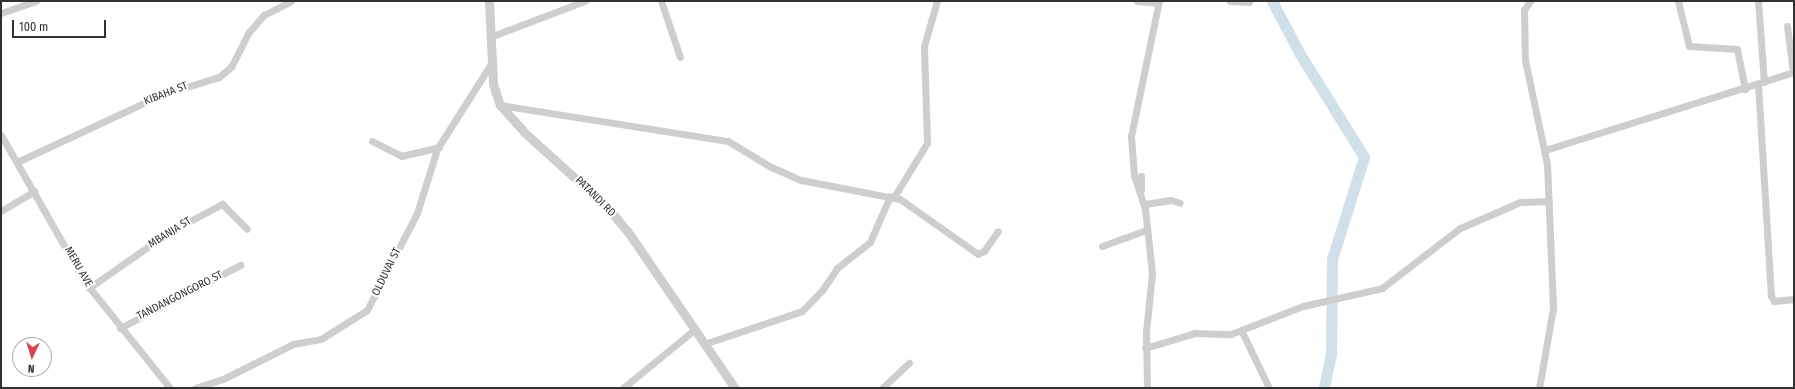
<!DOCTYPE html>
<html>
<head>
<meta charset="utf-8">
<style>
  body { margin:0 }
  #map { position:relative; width:1795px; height:389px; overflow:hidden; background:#fff; font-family:"Fira Sans Condensed",sans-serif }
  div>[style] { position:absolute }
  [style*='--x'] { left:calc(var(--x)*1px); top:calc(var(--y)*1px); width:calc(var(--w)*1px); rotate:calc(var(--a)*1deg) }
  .river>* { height:11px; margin:-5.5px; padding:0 5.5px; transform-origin:5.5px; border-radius:5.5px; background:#cfe0eb }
  .minor>* { height:7px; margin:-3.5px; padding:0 3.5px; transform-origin:3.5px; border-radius:3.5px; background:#cecece }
  .tertiary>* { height:9px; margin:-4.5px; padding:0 4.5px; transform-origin:4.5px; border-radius:4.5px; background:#cecece }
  span { translate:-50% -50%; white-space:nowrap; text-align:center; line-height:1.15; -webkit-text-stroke:4px #fff; paint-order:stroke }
  .street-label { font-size:11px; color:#313131 }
  .frame { position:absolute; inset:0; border:2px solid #313131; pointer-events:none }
  .north { position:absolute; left:12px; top:337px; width:40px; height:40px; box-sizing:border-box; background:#fff; border:1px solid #adadad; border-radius:50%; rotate:184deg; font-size:11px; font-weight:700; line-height:16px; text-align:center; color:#313131 }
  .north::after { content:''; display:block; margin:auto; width:14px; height:18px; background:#d84452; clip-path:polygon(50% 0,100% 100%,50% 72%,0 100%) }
  .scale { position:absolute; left:12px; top:20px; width:94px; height:18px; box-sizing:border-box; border:2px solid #313131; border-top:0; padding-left:5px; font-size:12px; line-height:14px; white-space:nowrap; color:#313131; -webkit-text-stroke:3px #fff; paint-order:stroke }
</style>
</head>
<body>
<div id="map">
  <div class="river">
    <div style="--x:1272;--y:1;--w:60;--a:62.2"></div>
    <div style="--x:1300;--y:54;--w:121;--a:58.1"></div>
    <div style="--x:1364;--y:157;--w:107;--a:107.4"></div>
    <div style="--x:1332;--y:259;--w:95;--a:90.6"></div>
    <div style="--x:1331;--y:354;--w:35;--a:102"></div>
  </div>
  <div class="minor">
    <div style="--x:661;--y:1;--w:59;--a:71.3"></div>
    <div style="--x:1137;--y:1;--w:21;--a:5"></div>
    <div style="--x:1230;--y:1;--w:19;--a:3"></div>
    <div style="--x:1530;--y:1;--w:11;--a:124"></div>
    <div style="--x:1524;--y:10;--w:50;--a:88.9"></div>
    <div style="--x:1525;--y:60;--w:106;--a:78.1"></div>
    <div style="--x:1547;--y:164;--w:144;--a:87.6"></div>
    <div style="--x:1553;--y:308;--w:81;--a:99.9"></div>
    <div style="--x:1678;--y:1;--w:46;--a:76.3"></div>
    <div style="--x:1689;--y:46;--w:48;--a:3.6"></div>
    <div style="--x:1737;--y:49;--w:41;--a:78.7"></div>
    <div style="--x:1758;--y:1;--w:81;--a:85.8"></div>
    <div style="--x:1;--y:13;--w:37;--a:-19"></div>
    <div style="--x:1787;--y:26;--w:46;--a:82.6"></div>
    <div style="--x:490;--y:37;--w:102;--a:-20.8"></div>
    <div style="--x:1758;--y:84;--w:212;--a:86.5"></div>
    <div style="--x:1771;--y:296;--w:6;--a:59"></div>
    <div style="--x:1774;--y:301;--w:20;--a:-6"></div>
    <div style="--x:500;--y:105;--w:231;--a:9"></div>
    <div style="--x:728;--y:141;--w:48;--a:31.4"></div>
    <div style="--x:769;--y:166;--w:35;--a:24"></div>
    <div style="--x:801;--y:180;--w:101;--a:10.9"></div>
    <div style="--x:900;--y:199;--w:95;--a:35.2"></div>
    <div style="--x:978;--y:254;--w:7;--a:-27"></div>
    <div style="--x:984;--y:251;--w:24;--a:-55"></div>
    <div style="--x:1;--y:135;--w:169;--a:60.3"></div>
    <div style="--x:85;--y:282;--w:136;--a:51.3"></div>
    <div style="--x:372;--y:141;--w:33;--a:27"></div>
    <div style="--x:401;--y:156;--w:39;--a:-13"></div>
    <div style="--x:1545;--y:150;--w:261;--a:-17.4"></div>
    <div style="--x:17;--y:162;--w:159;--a:-25"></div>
    <div style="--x:161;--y:95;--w:61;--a:-17.2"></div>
    <div style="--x:219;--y:77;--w:16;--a:-40"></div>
    <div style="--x:231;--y:67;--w:39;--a:-63"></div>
    <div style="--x:249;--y:32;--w:23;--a:-49"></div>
    <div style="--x:264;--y:15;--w:30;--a:-27"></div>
    <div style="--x:1141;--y:190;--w:14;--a:-90"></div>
    <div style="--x:894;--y:197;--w:63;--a:-58.6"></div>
    <div style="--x:927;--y:143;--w:97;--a:-91.8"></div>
    <div style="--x:924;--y:46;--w:47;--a:-73.9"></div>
    <div style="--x:1145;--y:204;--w:26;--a:-9"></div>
    <div style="--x:1171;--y:200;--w:9;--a:18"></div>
    <div style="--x:1;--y:211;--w:39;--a:-31"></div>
    <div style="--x:1102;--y:246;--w:47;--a:-20"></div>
    <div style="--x:89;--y:288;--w:94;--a:-35"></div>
    <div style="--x:166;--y:234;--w:64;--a:-28.2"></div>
    <div style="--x:222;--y:204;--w:35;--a:45"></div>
    <div style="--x:120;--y:328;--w:136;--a:-27.7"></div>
    <div style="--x:1241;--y:330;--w:64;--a:64.2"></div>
    <div style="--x:704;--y:344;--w:103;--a:-18.6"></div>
    <div style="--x:802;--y:311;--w:30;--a:-46"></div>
    <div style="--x:823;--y:289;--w:25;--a:-56"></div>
    <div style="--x:837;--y:268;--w:42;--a:-38.2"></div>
    <div style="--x:870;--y:242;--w:50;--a:-66.5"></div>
    <div style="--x:1145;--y:348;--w:52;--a:-16.7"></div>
    <div style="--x:1195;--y:333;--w:36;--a:2"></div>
    <div style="--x:1231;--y:334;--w:77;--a:-21.3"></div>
    <div style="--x:1303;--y:306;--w:81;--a:-12.8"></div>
    <div style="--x:1382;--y:288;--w:98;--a:-37.6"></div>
    <div style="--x:1460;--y:228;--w:65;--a:-23.4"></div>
    <div style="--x:1520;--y:202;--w:29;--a:-2"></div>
    <div style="--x:195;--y:388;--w:29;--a:-18"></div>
    <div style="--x:223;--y:379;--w:78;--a:-26.6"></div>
    <div style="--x:293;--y:344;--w:28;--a:-10"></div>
    <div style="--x:321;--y:339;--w:54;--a:-32.2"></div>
    <div style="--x:367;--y:310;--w:109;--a:-62.7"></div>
    <div style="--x:417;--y:213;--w:67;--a:-72.6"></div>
    <div style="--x:437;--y:149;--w:101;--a:-57.6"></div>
    <div style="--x:623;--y:388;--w:93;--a:-39.3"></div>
    <div style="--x:882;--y:388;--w:37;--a:-43"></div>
    <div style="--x:1147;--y:388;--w:56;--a:-91"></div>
    <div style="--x:1146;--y:332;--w:59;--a:-84.2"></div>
    <div style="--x:1152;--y:273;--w:64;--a:-96.2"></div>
    <div style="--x:1145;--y:209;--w:35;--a:-108"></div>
    <div style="--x:1134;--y:176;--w:40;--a:-94.3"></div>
    <div style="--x:1131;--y:136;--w:138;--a:-78.3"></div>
  </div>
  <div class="tertiary">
    <div style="--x:489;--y:1;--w:83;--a:87.2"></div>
    <div style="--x:493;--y:84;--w:22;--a:72"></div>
    <div style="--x:500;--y:105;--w:36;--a:48"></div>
    <div style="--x:524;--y:132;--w:112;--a:42.1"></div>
    <div style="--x:607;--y:207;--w:33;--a:50"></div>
    <div style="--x:628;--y:232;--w:189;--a:55.6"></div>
  </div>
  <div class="street-label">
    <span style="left:166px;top:94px;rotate:-21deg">KIBAHA ST</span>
    <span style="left:595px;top:197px;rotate:45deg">PATANDI RD</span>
    <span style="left:170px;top:233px;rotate:-32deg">MBANJA ST</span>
    <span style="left:78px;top:267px;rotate:60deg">MERU AVE</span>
    <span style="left:387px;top:272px;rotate:-64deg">OLDUVAI ST</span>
    <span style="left:180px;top:296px;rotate:-27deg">TANDANGONGORO ST</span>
  </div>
  <div class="frame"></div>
  <div class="north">N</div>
  <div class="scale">100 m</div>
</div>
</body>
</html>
